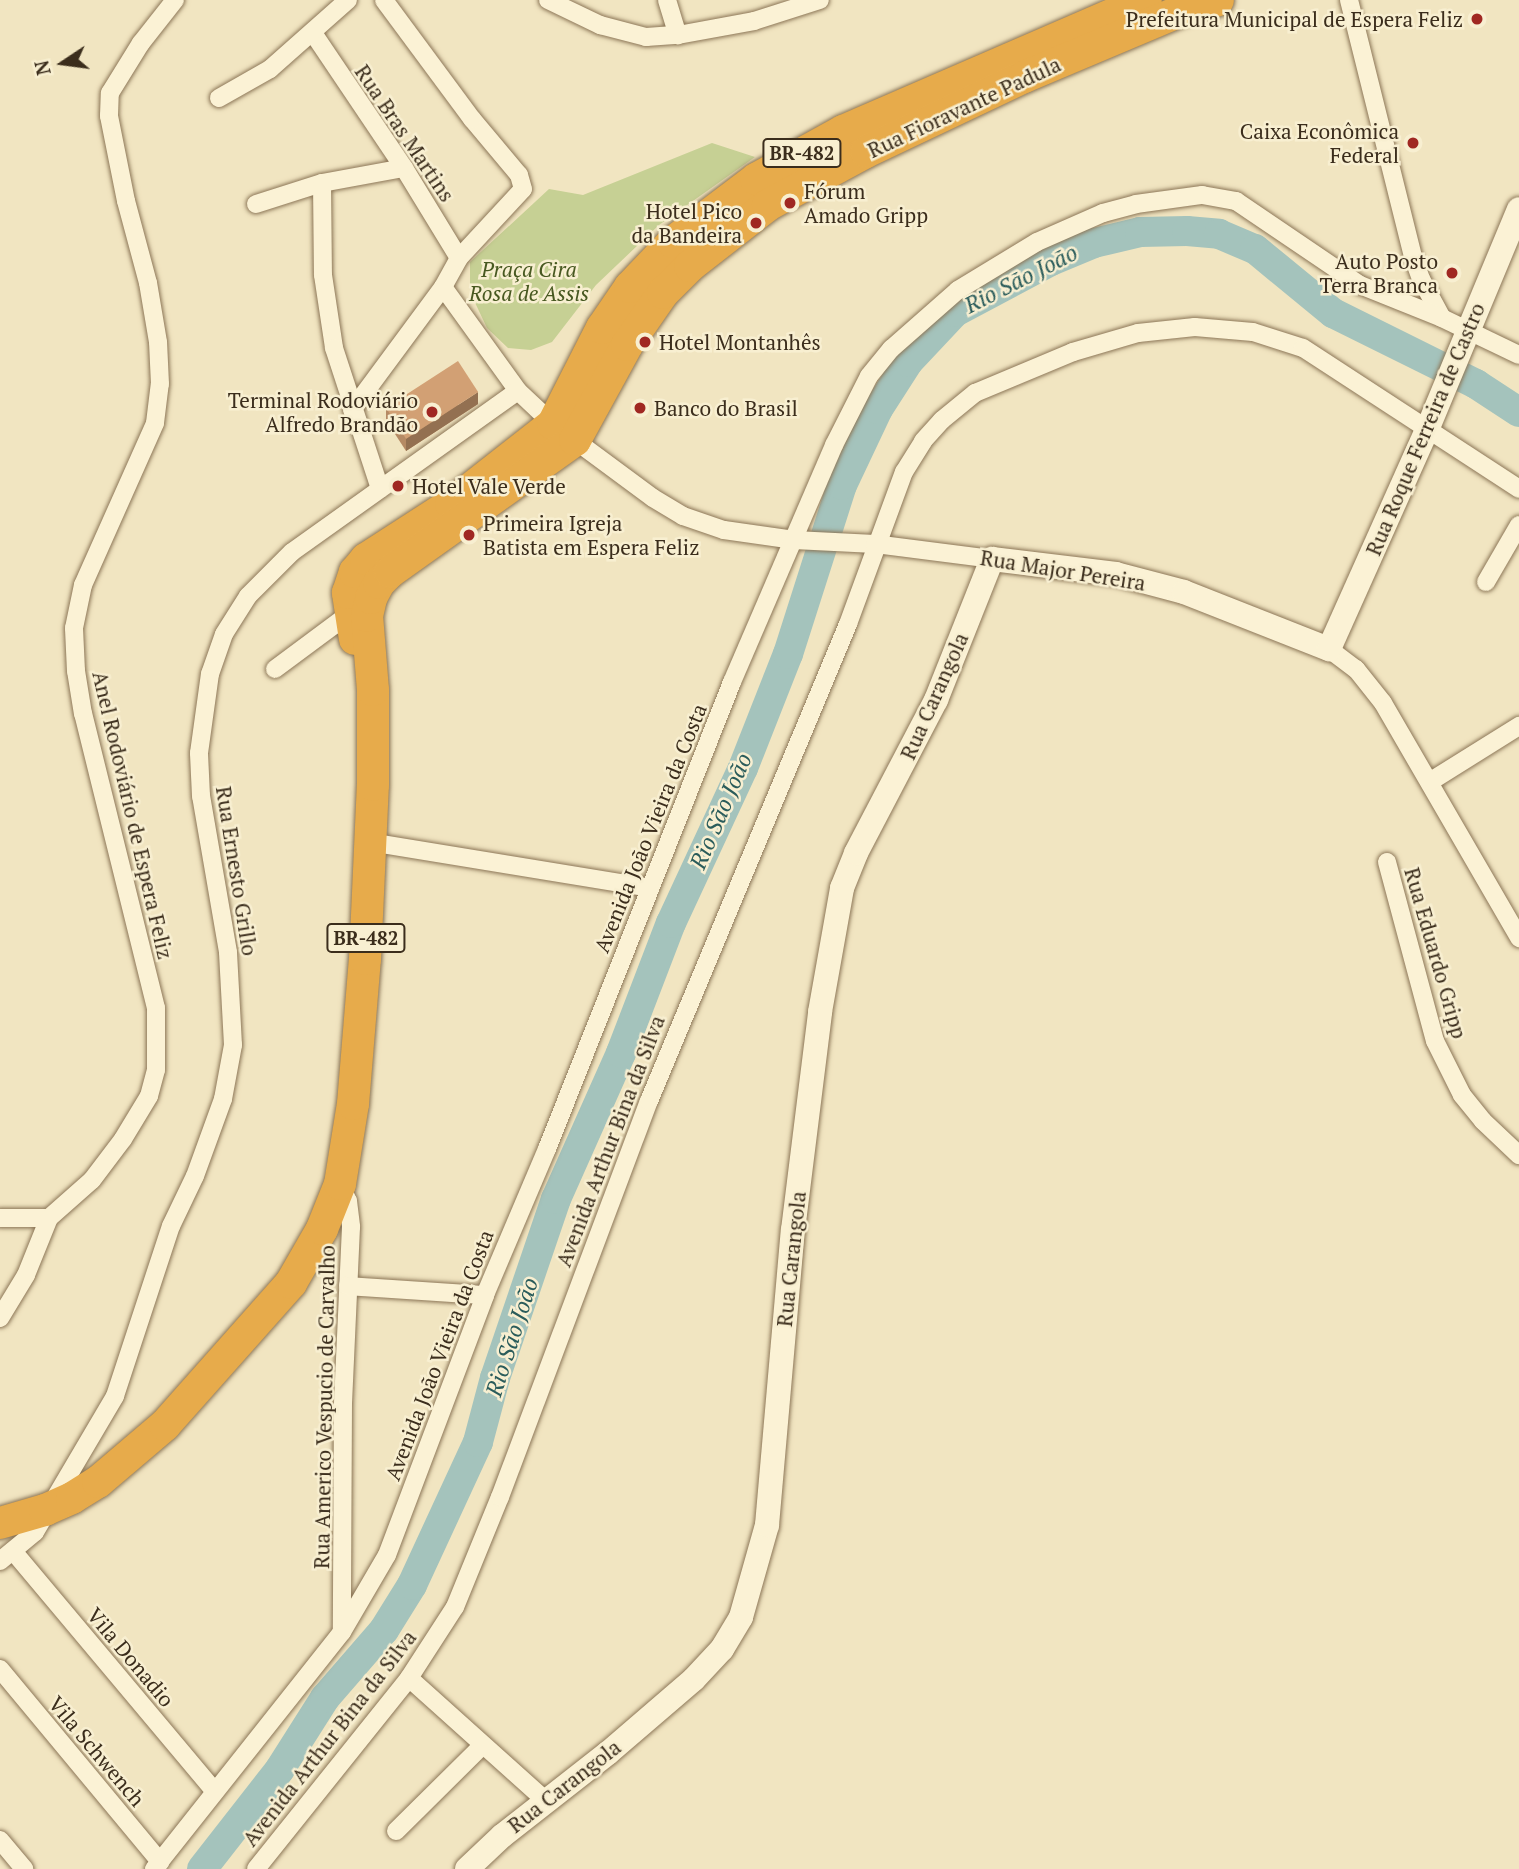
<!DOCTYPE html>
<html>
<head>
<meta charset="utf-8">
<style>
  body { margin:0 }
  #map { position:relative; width:1519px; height:1869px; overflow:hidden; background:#f1e5c1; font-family:"PT Serif",serif }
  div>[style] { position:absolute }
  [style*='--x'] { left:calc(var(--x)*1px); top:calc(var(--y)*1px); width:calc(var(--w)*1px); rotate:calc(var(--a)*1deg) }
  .green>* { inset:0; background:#c6d094 }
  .river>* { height:30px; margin:-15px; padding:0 15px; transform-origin:15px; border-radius:15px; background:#a4c3bc }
  .roads { filter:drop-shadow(0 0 2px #8c7657) drop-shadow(0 0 2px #8c7657) }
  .street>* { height:18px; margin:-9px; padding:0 9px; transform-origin:9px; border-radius:9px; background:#fbf2d5 }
  .secondary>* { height:24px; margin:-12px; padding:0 12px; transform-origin:12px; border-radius:12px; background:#fbf2d5 }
  .highway>* { height:32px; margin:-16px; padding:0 16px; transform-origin:16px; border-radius:16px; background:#e7ab4b }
  .wall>* { inset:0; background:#b58a64 }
  .shaded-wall>* { inset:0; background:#937051 }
  .building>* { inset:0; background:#d2a074; transform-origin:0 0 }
  .dots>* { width:19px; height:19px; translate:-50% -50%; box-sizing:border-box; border:4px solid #f8efd1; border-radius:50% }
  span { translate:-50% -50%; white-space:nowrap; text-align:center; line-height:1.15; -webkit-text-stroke:5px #f8efd1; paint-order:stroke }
  .shield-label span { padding:2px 5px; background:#f8efd1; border:2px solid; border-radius:5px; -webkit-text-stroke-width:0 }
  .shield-label { font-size:19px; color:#3b2d1c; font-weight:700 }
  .poi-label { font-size:21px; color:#3b2d1c }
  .right { translate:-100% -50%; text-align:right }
  .left { translate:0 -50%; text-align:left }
  .street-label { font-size:21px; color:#3b2d1c }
  .park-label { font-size:21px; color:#485921; font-style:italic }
  .water-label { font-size:23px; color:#2a5c5b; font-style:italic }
  .north { position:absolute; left:28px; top:28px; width:70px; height:70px; -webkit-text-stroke:5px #f8efd1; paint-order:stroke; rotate:257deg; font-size:19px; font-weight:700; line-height:28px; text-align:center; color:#3b2d1c }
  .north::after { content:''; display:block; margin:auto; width:24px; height:32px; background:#3b2d1c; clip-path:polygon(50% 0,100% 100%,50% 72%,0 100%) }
</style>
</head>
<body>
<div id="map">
  <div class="green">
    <div style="clip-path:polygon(712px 143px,755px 157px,659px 225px,596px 285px,552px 342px,531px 350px,508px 348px,487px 328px,470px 292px,470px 262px,549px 189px,583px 195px)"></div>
  </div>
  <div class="river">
    <div style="--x:202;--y:1869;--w:127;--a:-52"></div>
    <div style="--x:280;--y:1769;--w:84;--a:-57.6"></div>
    <div style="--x:325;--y:1698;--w:90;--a:-49.1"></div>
    <div style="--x:384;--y:1630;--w:53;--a:-58.1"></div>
    <div style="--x:412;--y:1585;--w:157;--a:-65.2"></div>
    <div style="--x:478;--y:1442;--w:66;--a:-75.1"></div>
    <div style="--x:495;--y:1378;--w:189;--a:-71.2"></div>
    <div style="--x:556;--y:1199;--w:160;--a:-66"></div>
    <div style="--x:621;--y:1053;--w:139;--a:-69"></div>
    <div style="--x:671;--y:923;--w:171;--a:-65.1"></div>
    <div style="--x:743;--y:768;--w:123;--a:-68.5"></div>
    <div style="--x:788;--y:654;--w:177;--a:-72.3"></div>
    <div style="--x:842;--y:485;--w:84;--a:-64.7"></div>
    <div style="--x:878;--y:409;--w:56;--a:-57.4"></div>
    <div style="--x:908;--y:362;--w:69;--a:-46.8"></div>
    <div style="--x:955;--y:312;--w:109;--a:-28"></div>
    <div style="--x:1051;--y:261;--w:47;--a:-22.7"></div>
    <div style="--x:1094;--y:243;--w:47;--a:-13.4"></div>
    <div style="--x:1140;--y:232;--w:47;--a:-1.2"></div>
    <div style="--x:1187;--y:231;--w:32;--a:5"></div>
    <div style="--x:1219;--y:234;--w:39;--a:23"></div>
    <div style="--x:1255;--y:249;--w:101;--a:39.4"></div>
    <div style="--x:1333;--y:313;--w:160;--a:26.4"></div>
    <div style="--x:1476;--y:384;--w:51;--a:33.1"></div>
  </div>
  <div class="roads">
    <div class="street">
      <div style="--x:548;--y:0;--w:58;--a:25.7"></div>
      <div style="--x:600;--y:25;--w:48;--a:14.6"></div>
      <div style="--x:646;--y:37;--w:32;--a:-4"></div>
      <div style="--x:678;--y:35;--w:77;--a:-10.4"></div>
      <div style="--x:754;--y:21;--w:69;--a:-17.7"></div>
      <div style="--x:667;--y:0;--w:37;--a:73"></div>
      <div style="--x:1349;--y:0;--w:265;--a:76"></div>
      <div style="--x:1413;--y:257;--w:23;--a:70"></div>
      <div style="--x:1421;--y:279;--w:44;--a:61.7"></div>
      <div style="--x:1442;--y:318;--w:85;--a:25.7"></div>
      <div style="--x:313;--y:33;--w:163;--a:56"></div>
      <div style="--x:404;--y:168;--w:105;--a:58.6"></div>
      <div style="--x:219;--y:98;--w:59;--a:-29.6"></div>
      <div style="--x:270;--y:69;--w:104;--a:-41.5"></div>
      <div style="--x:322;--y:183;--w:92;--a:89.4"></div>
      <div style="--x:323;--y:275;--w:74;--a:81.4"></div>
      <div style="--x:334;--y:348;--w:148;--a:71.9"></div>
      <div style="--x:256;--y:204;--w:69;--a:-17.7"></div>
      <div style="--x:322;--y:183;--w:83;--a:-10.4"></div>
      <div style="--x:443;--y:287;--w:128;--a:54.2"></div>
      <div style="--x:518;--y:391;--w:48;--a:43.3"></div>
      <div style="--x:553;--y:424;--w:124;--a:36.5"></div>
      <div style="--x:653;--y:498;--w:35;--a:31"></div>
      <div style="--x:683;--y:516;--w:43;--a:18.9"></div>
      <div style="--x:724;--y:530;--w:71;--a:8.1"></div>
      <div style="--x:794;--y:540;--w:81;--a:2.8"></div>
      <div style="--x:875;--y:544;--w:118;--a:7.3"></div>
      <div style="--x:352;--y:410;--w:153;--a:-53.5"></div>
      <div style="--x:443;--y:287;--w:33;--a:-61"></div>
      <div style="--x:459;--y:258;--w:94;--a:-47.2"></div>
      <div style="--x:523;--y:189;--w:15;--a:-106"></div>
      <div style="--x:519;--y:175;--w:73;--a:-130"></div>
      <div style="--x:472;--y:119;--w:148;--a:-126.5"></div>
      <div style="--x:1486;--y:582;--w:66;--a:-59.9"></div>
      <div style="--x:1329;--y:649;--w:34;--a:37"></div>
      <div style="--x:1356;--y:669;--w:43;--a:51.5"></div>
      <div style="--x:1383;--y:703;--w:272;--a:59.9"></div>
      <div style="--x:275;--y:669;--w:92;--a:-36.6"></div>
      <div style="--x:1431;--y:781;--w:104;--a:-32"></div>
      <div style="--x:370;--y:842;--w:284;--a:9.3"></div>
      <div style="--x:1387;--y:862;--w:185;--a:75"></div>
      <div style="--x:1435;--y:1041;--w:60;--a:63.4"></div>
      <div style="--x:1462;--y:1095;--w:33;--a:51"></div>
      <div style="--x:1483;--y:1121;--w:50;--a:43.4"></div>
      <div style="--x:340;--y:1184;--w:19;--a:65"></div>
      <div style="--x:348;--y:1201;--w:26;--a:83"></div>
      <div style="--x:351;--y:1227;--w:176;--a:92.6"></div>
      <div style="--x:343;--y:1403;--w:229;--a:90.3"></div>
      <div style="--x:0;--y:1218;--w:49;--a:0"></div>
      <div style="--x:49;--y:1218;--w:57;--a:-41.5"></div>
      <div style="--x:92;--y:1180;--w:51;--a:-52.9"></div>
      <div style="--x:123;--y:1139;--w:50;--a:-58.8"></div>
      <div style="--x:149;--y:1096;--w:27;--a:-75"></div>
      <div style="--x:156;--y:1070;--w:62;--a:-90"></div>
      <div style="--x:156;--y:1008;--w:303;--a:-103.9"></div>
      <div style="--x:83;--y:714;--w:44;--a:-99.2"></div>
      <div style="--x:76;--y:671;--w:43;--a:-92.7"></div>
      <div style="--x:74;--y:628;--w:44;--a:-78.2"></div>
      <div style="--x:83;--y:585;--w:177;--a:-66"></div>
      <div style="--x:155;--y:423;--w:39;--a:-83"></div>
      <div style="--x:160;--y:384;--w:42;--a:-92.7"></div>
      <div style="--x:158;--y:342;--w:60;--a:-99.6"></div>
      <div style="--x:148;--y:283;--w:85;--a:-105"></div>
      <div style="--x:126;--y:201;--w:87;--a:-101.3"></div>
      <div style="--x:109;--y:116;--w:23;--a:-88"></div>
      <div style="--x:110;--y:93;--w:59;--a:-58.2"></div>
      <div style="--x:141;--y:43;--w:55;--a:-51.7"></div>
      <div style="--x:348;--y:1286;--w:137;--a:3.8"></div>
      <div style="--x:0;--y:1318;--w:50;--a:-58.8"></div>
      <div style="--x:26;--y:1275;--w:61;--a:-68"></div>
      <div style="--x:13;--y:1551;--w:314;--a:50"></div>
      <div style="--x:0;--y:1561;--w:45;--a:-39.6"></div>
      <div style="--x:35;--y:1532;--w:158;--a:-59.5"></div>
      <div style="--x:115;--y:1396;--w:179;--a:-71.8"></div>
      <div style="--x:171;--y:1226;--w:55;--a:-64.4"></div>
      <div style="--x:195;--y:1176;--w:82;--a:-70"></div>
      <div style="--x:223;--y:1099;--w:55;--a:-79.5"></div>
      <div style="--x:233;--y:1045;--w:93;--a:-93.1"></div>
      <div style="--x:228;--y:952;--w:158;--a:-99.8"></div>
      <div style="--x:201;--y:796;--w:43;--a:-92.7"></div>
      <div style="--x:199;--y:753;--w:80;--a:-82.1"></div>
      <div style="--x:210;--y:674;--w:42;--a:-70.7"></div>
      <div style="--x:224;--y:634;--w:45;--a:-57.7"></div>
      <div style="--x:248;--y:596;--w:62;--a:-45"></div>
      <div style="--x:292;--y:552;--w:277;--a:-35.5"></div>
      <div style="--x:0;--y:1669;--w:251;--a:50.3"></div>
      <div style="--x:409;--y:1678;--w:186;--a:41.9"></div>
      <div style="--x:396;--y:1831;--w:122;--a:-44.7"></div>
      <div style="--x:0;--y:1840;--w:38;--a:50"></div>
      <div style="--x:154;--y:1869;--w:303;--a:-51.6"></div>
      <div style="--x:342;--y:1632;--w:89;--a:-59.7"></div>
      <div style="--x:387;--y:1555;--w:278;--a:-69.3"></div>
      <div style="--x:485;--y:1295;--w:159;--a:-67"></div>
      <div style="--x:547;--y:1149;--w:502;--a:-68.39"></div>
      <div style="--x:732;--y:682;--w:258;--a:-66.7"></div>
      <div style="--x:834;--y:445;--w:77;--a:-63.1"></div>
      <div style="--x:869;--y:376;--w:35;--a:-51"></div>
      <div style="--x:891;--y:349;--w:89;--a:-41.4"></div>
      <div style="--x:958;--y:290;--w:92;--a:-31.3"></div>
      <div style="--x:1037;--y:242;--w:72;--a:-23.7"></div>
      <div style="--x:1103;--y:213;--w:34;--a:-15"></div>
      <div style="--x:1136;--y:204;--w:67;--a:-7.8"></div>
      <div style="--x:1202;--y:195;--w:35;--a:10"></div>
      <div style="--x:1236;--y:201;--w:150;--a:34.1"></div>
      <div style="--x:1360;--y:285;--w:88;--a:21.9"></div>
      <div style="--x:256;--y:1869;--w:245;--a:-51.3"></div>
      <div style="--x:409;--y:1678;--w:85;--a:-57.1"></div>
      <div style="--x:455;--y:1607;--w:119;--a:-67.8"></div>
      <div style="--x:500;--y:1497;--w:423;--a:-69.4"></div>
      <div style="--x:649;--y:1101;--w:517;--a:-67.35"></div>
      <div style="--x:848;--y:624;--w:162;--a:-69.8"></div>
      <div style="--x:904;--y:472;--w:36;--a:-58"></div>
      <div style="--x:923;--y:441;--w:28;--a:-48"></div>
      <div style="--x:942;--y:420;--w:43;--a:-39.3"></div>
      <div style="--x:975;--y:393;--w:106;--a:-22.7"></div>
      <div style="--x:1073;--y:352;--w:68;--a:-16.3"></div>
      <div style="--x:1138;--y:333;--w:57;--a:-6"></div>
      <div style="--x:1195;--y:327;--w:58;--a:4.9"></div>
      <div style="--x:1253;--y:332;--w:52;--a:17.7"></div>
      <div style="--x:1303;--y:348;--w:258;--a:33.1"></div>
    </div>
    <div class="secondary">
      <div style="--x:467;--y:1869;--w:48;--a:-43.3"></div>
      <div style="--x:502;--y:1836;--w:135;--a:-38.1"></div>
      <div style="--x:608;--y:1753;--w:113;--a:-40.7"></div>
      <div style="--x:694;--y:1679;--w:41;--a:-47"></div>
      <div style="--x:722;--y:1649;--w:37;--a:-59"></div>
      <div style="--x:741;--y:1617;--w:96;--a:-74.2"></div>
      <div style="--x:767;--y:1525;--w:296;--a:-85"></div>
      <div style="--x:793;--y:1230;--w:220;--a:-82.9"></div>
      <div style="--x:820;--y:1012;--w:126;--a:-79.9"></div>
      <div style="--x:842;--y:888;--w:38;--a:-68"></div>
      <div style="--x:856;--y:853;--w:173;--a:-62.4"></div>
      <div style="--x:936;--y:700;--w:152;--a:-68.3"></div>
      <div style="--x:992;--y:559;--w:125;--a:6.9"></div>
      <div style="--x:1116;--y:574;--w:70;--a:14.8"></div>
      <div style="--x:1184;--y:592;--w:156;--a:21.5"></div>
      <div style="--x:1329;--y:649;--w:240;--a:-65.9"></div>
      <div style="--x:1427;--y:430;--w:239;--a:-67.4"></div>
    </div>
    <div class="highway">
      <div style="--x:355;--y:639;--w:47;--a:-98.7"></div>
      <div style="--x:348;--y:593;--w:22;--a:-72"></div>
      <div style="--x:355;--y:572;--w:17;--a:-50"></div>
      <div style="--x:366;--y:559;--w:101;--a:-32.9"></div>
      <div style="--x:451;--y:504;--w:130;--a:-38.1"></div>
      <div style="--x:553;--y:424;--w:108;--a:-63"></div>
      <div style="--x:602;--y:328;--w:50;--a:-55.7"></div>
      <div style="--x:630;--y:287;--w:62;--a:-46.3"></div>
      <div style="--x:673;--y:242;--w:104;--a:-37.2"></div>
      <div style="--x:756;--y:179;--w:99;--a:-28.9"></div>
      <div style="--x:843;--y:131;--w:330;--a:-23.4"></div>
      <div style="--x:0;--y:1523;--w:47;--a:-16.1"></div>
      <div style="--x:45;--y:1510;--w:30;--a:-24"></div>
      <div style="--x:72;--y:1498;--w:31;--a:-32"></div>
      <div style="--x:98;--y:1482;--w:88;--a:-40.4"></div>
      <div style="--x:165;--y:1425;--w:190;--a:-48.4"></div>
      <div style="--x:291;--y:1283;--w:62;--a:-60.1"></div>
      <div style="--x:322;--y:1229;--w:48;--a:-68.2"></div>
      <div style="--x:340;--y:1184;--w:81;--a:-80.8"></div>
      <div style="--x:353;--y:1104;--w:145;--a:-85.3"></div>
      <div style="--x:365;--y:959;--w:174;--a:-87.4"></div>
      <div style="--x:373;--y:785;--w:95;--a:-90"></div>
      <div style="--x:373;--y:690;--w:74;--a:-94.6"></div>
      <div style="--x:367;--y:616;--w:18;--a:-77"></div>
      <div style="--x:371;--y:598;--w:17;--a:-62"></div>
      <div style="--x:379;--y:583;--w:16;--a:-45"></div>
      <div style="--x:390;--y:572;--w:227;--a:-35.5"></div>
      <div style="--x:575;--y:440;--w:108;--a:-61.3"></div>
      <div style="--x:627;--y:345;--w:63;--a:-55.3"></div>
      <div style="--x:663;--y:293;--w:38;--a:-45"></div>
      <div style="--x:690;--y:266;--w:99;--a:-38"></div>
      <div style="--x:768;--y:205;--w:111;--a:-28.4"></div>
      <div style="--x:866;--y:152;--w:175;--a:-25.4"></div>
      <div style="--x:1024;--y:77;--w:175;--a:-22.9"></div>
      <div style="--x:1185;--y:9;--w:34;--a:-15"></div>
    </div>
  </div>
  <div class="wall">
    <div style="clip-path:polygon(478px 404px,406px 451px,386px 420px,386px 408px)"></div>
  </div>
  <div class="shaded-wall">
    <div style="clip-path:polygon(478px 392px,478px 404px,406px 451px,406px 439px)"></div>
  </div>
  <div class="building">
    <div style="left:458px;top:361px;width:37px;height:86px;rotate:57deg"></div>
  </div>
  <div class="dots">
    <div style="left:1477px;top:19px;background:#a02822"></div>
    <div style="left:1413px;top:143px;background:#a02822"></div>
    <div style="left:790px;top:203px;background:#a02822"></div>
    <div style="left:756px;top:223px;background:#a02822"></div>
    <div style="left:1452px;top:273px;background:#a02822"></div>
    <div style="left:645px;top:342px;background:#a02822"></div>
    <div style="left:640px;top:408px;background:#a02822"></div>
    <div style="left:432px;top:412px;background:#a02822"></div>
    <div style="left:398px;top:486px;background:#a02822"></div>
    <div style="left:469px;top:535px;background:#a02822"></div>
  </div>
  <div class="shield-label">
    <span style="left:802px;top:153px">BR-482</span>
    <span style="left:366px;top:938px">BR-482</span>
  </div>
  <div class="poi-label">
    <span class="right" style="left:1463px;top:19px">Prefeitura Municipal de Espera Feliz</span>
    <span class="right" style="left:1399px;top:143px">Caixa Econômica<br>Federal</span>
    <span class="left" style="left:804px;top:203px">Fórum<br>Amado Gripp</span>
    <span class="right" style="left:742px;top:223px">Hotel Pico<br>da Bandeira</span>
    <span class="right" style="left:1438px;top:273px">Auto Posto<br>Terra Branca</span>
    <span class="left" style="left:659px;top:342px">Hotel Montanhês</span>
    <span class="right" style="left:418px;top:412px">Terminal Rodoviário<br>Alfredo Brandão</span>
    <span class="left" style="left:654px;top:408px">Banco do Brasil</span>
    <span class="left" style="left:412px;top:486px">Hotel Vale Verde</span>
    <span class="left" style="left:483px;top:535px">Primeira Igreja<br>Batista em Espera Feliz</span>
  </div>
  <div class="street-label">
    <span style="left:964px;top:107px;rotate:-25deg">Rua Fioravante Padula</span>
    <span style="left:405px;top:133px;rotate:56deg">Rua Bras Martins</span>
    <span style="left:1425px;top:429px;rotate:-67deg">Rua Roque Ferreira de Castro</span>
    <span style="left:1063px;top:570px;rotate:9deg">Rua Major Pereira</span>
    <span style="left:934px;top:696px;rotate:-66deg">Rua Carangola</span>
    <span style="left:133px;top:815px;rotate:77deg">Anel Rodoviário de Espera Feliz</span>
    <span style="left:650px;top:828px;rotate:-68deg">Avenida João Vieira da Costa</span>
    <span style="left:237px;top:871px;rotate:81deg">Rua Ernesto Grillo</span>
    <span style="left:1436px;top:953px;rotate:74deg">Rua Eduardo Gripp</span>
    <span style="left:610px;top:1141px;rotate:-69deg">Avenida Arthur Bina da Silva</span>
    <span style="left:791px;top:1259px;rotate:-84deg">Rua Carangola</span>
    <span style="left:439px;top:1355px;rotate:-69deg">Avenida João Vieira da Costa</span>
    <span style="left:324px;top:1407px;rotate:-89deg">Rua Americo Vespucio de Carvalho</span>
    <span style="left:131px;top:1657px;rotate:50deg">Vila Donadio</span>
    <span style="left:329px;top:1738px;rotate:-52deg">Avenida Arthur Bina da Silva</span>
    <span style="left:97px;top:1751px;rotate:50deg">Vila Schwench</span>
    <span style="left:564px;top:1786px;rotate:-38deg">Rua Carangola</span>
  </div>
  <div class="park-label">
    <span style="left:529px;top:281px">Praça Cira<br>Rosa de Assis</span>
  </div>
  <div class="water-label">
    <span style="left:1021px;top:279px;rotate:-27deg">Rio São João</span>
    <span style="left:721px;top:811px;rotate:-67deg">Rio São João</span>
    <span style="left:512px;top:1337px;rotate:-72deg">Rio São João</span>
  </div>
  <div class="north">N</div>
</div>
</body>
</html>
